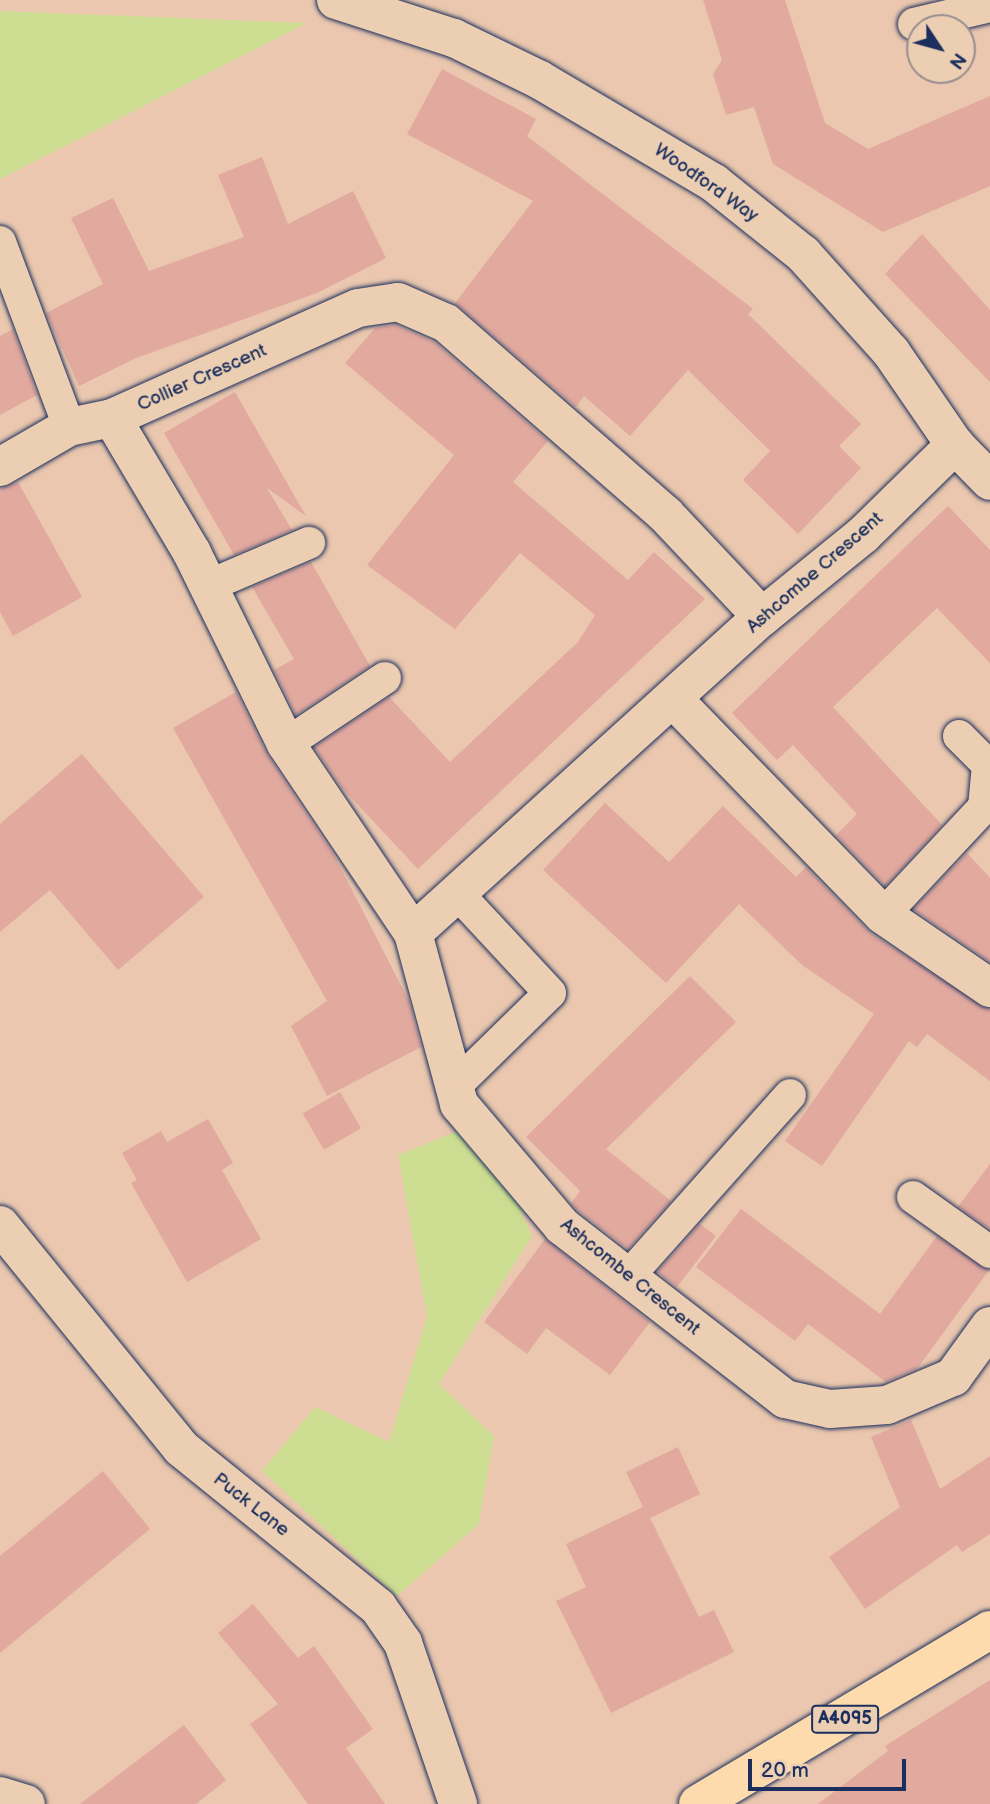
<!DOCTYPE html>
<html>
<head>
<meta charset="utf-8">
<style>
  body { margin:0 }
  #map { position:relative; width:990px; height:1804px; overflow:hidden; background:#eac7ae; font-family:"Balsamiq Sans",sans-serif }
  div>[style] { position:absolute }
  [style*='--x'] { left:calc(var(--x)*1px); top:calc(var(--y)*1px); width:calc(var(--w)*1px); rotate:calc(var(--a)*1deg) }
  .green>* { inset:0; background:#ccdd91 }
  .building>* { inset:0; background:#e2a99f; transform-origin:0 0 }
  .roads { filter:drop-shadow(0 0 2px #1b2f5e) drop-shadow(0 0 2px #1b2f5e) }
  .lane>* { height:32px; margin:-16px; padding:0 16px; transform-origin:16px; border-radius:16px; background:#ecceb2 }
  .street>* { height:38px; margin:-19px; padding:0 19px; transform-origin:19px; border-radius:19px; background:#ecceb2 }
  .primary>* { height:38px; margin:-19px; padding:0 19px; transform-origin:19px; border-radius:19px; background:#fedbac }
  span { translate:-50% -50%; white-space:nowrap; text-align:center; line-height:1.15; -webkit-text-stroke:7px #ecceb2; paint-order:stroke }
  .shield-label span { padding:2px 5px; background:#ecceb2; border:2px solid; border-radius:5px; -webkit-text-stroke-width:0 }
  .shield-label { font-size:18px; color:#1b2f5e; font-weight:700 }
  .street-label { font-size:19px; color:#1b2f5e }
  .north { position:absolute; left:906px; top:14px; width:70px; height:70px; box-sizing:border-box; background:#ecceb2; border:2px solid #988e90; border-radius:50%; rotate:126deg; font-size:19px; font-weight:700; line-height:28px; text-align:center; color:#1b2f5e }
  .north::after { content:''; display:block; margin:auto; width:24px; height:32px; background:#1b2f5e; clip-path:polygon(50% 0,100% 100%,50% 72%,0 100%) }
  .scale { position:absolute; left:748px; top:1759px; width:158px; height:32px; box-sizing:border-box; border:4px solid #1b2f5e; border-top:0; padding-left:9px; font-size:21px; line-height:24px; white-space:nowrap; color:#1b2f5e; -webkit-text-stroke:5px #ecceb2; paint-order:stroke }
</style>
</head>
<body>
<div id="map">
  <div class="green">
    <div style="clip-path:polygon(0 11px,307px 23px,0 179px)"></div>
    <div style="clip-path:polygon(478px 1123px,535px 1197px,522px 1215px,532px 1236px,439px 1384px,494px 1436px,479px 1524px,397px 1596px,262px 1471px,315px 1407px,389px 1442px,427px 1317px,398px 1155px)"></div>
  </div>
  <div class="building">
    <div style="clip-path:polygon(703px 0,785px 0,825px 123px,868px 149px,990px 96px,990px 186px,883px 232px,773px 164px,754px 107px,726px 115px,713px 74px,722px 60px)"></div>
    <div style="clip-path:polygon(442px 69px,536px 119px,527px 136px,753px 309px,748px 314px,861px 424px,839px 446px,861px 468px,798px 534px,743px 480px,770px 451px,688px 370px,630px 436px,584px 396px,576px 407px,455px 303px,533px 201px,407px 134px)"></div>
    <div style="clip-path:polygon(262px 157px,288px 224px,353px 191px,386px 258px,317px 293px,136px 358px,79px 386px,46px 313px,103px 284px,71px 218px,113px 198px,149px 271px,244px 237px,218px 175px)"></div>
    <div style="clip-path:polygon(922px 234px,990px 310px,990px 382px,885px 274px)"></div>
    <div style="clip-path:polygon(395px 325px,434px 342px,548px 441px,513px 482px,628px 580px,654px 552px,705px 599px,418px 869px,343px 789px,314px 747px,389px 697px,450px 762px,578px 642px,595px 615px,520px 553px,455px 629px,367px 565px,454px 455px,345px 363px,375px 328px)"></div>
    <div style="clip-path:polygon(13px 329px,37px 395px,0 415px,0 336px)"></div>
    <div style="clip-path:polygon(235px 392px,306px 516px,267px 488px,292px 530px,234px 555px,164px 433px)"></div>
    <div style="clip-path:polygon(18px 482px,82px 597px,13px 636px,0 612px,0 489px)"></div>
    <div style="clip-path:polygon(948px 506px,990px 550px,990px 663px,937px 608px,833px 707px,942px 825px,885px 886px,836px 835px,857px 814px,793px 745px,777px 760px,732px 713px)"></div>
    <div style="clip-path:polygon(311px 562px,370px 666px,296px 715px,274px 670px,294px 659px,252px 587px)"></div>
    <div style="clip-path:polygon(236px 692px,268px 756px,334px 855px,409px 1001px,421px 1047px,327px 1096px,291px 1026px,327px 1001px,173px 728px)"></div>
    <div style="clip-path:polygon(82px 754px,204px 897px,118px 970px,50px 890px,0 932px,0 824px)"></div>
    <div style="clip-path:polygon(605px 803px,669px 862px,723px 806px,796px 877px,806px 867px,870px 933px,990px 1010px,990px 1081px,927px 1034px,917px 1047px,909px 1041px,822px 1166px,785px 1141px,874px 1014px,802px 965px,739px 904px,666px 983px,543px 870px)"></div>
    <div style="clip-path:polygon(967px 853px,990px 878px,990px 962px,913px 909px)"></div>
    <div style="clip-path:polygon(690px 976px,736px 1022px,606px 1149px,671px 1201px,628px 1249px,577px 1210px,571px 1203px,580px 1191px,526px 1137px)"></div>
    <div style="left:340px;top:1092px;width:42px;height:43px;rotate:60deg"></div>
    <div style="clip-path:polygon(208px 1119px,233px 1163px,222px 1170px,261px 1239px,187px 1282px,131px 1183px,137px 1180px,122px 1153px,161px 1131px,167px 1142px)"></div>
    <div style="clip-path:polygon(990px 1164px,990px 1229px,958px 1207px)"></div>
    <div style="clip-path:polygon(741px 1209px,880px 1314px,937px 1236px,989px 1270px,917px 1369px,886px 1382px,808px 1324px,795px 1341px,696px 1267px)"></div>
    <div style="clip-path:polygon(700px 1224px,716px 1236px,677px 1287px,657px 1272px)"></div>
    <div style="clip-path:polygon(545px 1239px,650px 1322px,610px 1375px,546px 1328px,527px 1354px,484px 1322px)"></div>
    <div style="clip-path:polygon(911px 1420px,940px 1489px,990px 1456px,990px 1534px,962px 1552px,957px 1545px,865px 1609px,829px 1557px,900px 1507px,871px 1437px)"></div>
    <div style="clip-path:polygon(678px 1447px,700px 1494px,650px 1518px,699px 1617px,714px 1610px,734px 1652px,611px 1713px,556px 1601px,586px 1587px,566px 1544px,643px 1507px,626px 1472px)"></div>
    <div style="clip-path:polygon(103px 1471px,150px 1529px,0 1653px,0 1556px)"></div>
    <div style="clip-path:polygon(253px 1604px,298px 1658px,314px 1646px,373px 1729px,346px 1748px,385px 1804px,308px 1804px,250px 1724px,278px 1704px,218px 1633px)"></div>
    <div style="clip-path:polygon(990px 1680px,990px 1804px,818px 1804px,888px 1751px,885px 1746px)"></div>
    <div style="clip-path:polygon(184px 1725px,226px 1780px,196px 1804px,80px 1804px)"></div>
  </div>
  <div class="roads">
    <div class="lane">
      <div style="--x:914;--y:24;--w:78;--a:-13.3"></div>
      <div style="--x:0;--y:242;--w:197;--a:69.5"></div>
      <div style="--x:208;--y:586;--w:110;--a:-23.1"></div>
      <div style="--x:286;--y:744;--w:119;--a:-33.7"></div>
      <div style="--x:883;--y:915;--w:148;--a:-46.9"></div>
      <div style="--x:984;--y:807;--w:42;--a:-84.6"></div>
      <div style="--x:988;--y:765;--w:41;--a:-135"></div>
      <div style="--x:454;--y:1087;--w:134;--a:-44.4"></div>
      <div style="--x:550;--y:993;--w:134;--a:-132.9"></div>
      <div style="--x:913;--y:1197;--w:95;--a:35.5"></div>
      <div style="--x:627;--y:1278;--w:245;--a:-48.3"></div>
    </div>
    <div class="street">
      <div style="--x:336;--y:0;--w:124;--a:17.9"></div>
      <div style="--x:454;--y:38;--w:96;--a:26"></div>
      <div style="--x:540;--y:80;--w:202;--a:30.6"></div>
      <div style="--x:714;--y:183;--w:114;--a:38.6"></div>
      <div style="--x:803;--y:254;--w:132;--a:48.1"></div>
      <div style="--x:891;--y:352;--w:113;--a:55.5"></div>
      <div style="--x:955;--y:445;--w:50;--a:45.8"></div>
      <div style="--x:112;--y:418;--w:157;--a:59.3"></div>
      <div style="--x:192;--y:553;--w:213;--a:63.8"></div>
      <div style="--x:286;--y:744;--w:228;--a:56.1"></div>
      <div style="--x:413;--y:933;--w:177;--a:74.9"></div>
      <div style="--x:459;--y:1104;--w:160;--a:49.8"></div>
      <div style="--x:562;--y:1226;--w:282;--a:37.8"></div>
      <div style="--x:785;--y:1399;--w:46;--a:12.5"></div>
      <div style="--x:830;--y:1409;--w:57;--a:-4"></div>
      <div style="--x:887;--y:1405;--w:72;--a:-23"></div>
      <div style="--x:953;--y:1377;--w:63;--a:-54"></div>
      <div style="--x:0;--y:467;--w:80;--a:-30.1"></div>
      <div style="--x:69;--y:427;--w:44;--a:-11.8"></div>
      <div style="--x:112;--y:418;--w:269;--a:-24.1"></div>
      <div style="--x:358;--y:308;--w:40;--a:-8.5"></div>
      <div style="--x:398;--y:302;--w:52;--a:23.6"></div>
      <div style="--x:446;--y:323;--w:292;--a:41.1"></div>
      <div style="--x:666;--y:515;--w:140;--a:46.7"></div>
      <div style="--x:675;--y:701;--w:298;--a:45.8"></div>
      <div style="--x:883;--y:915;--w:130;--a:34.3"></div>
      <div style="--x:413;--y:933;--w:471;--a:-42.2"></div>
      <div style="--x:762;--y:617;--w:130;--a:-39.1"></div>
      <div style="--x:863;--y:535;--w:129;--a:-44.4"></div>
      <div style="--x:0;--y:1225;--w:287;--a:50.9"></div>
      <div style="--x:181;--y:1448;--w:253;--a:38.9"></div>
      <div style="--x:378;--y:1607;--w:44;--a:55.2"></div>
      <div style="--x:403;--y:1643;--w:170;--a:71.1"></div>
      <div style="--x:0;--y:1796;--w:27;--a:17"></div>
    </div>
    <div class="primary">
      <div style="--x:698;--y:1804;--w:340;--a:-30.8"></div>
    </div>
  </div>
  <div class="shield-label">
    <span style="left:845px;top:1719px">A4095</span>
  </div>
  <div class="street-label">
    <span style="left:706px;top:183px;rotate:35deg">Woodford Way</span>
    <span style="left:202px;top:378px;rotate:-24deg">Collier Crescent</span>
    <span style="left:815px;top:573px;rotate:-41deg">Ashcombe Crescent</span>
    <span style="left:630px;top:1277px;rotate:39deg">Ashcombe Crescent</span>
    <span style="left:251px;top:1505px;rotate:38deg">Puck Lane</span>
  </div>
  <div class="north">N</div>
  <div class="scale">20 m</div>
</div>
</body>
</html>
